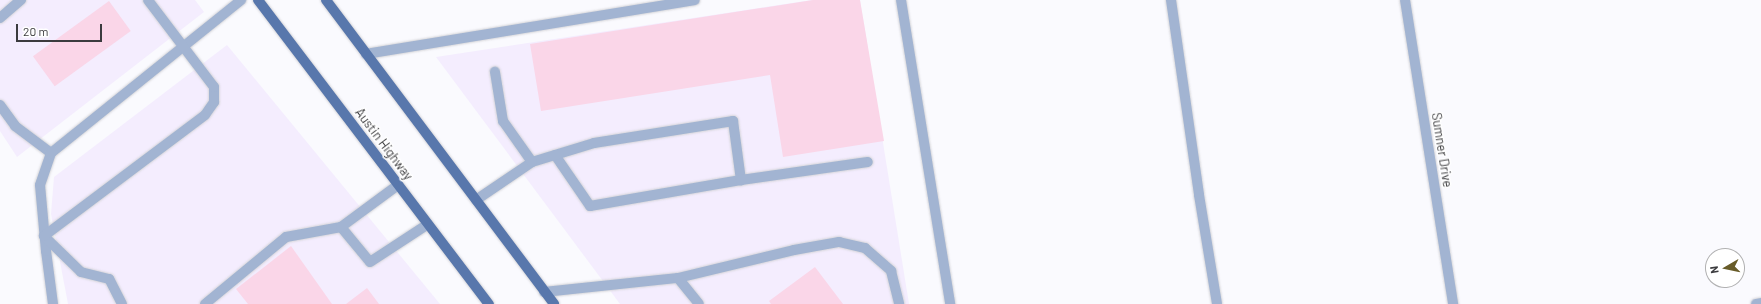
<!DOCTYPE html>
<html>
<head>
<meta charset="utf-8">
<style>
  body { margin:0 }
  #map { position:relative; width:1761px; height:304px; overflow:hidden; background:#fafafe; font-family:Barlow,sans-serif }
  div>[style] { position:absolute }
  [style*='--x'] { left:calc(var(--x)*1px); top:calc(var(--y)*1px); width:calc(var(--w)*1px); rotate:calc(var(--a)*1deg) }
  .commercial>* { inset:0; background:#f4edfe }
  .building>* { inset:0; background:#fad6e8; transform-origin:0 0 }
  .roads { filter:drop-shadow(0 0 1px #d4d4d8) drop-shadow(0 0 1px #d4d4d8) }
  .minor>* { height:10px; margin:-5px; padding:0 5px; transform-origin:5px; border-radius:5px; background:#a2b4d2 }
  .major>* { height:10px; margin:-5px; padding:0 5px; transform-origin:5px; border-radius:5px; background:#5877ac }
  span { translate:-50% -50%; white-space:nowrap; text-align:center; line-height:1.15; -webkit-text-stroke:3px #fff; paint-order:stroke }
  .street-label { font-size:13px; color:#3b3b3e }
  .north { position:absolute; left:1705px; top:248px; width:40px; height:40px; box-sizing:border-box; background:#fff; border:1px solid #b1b1b2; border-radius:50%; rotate:261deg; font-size:11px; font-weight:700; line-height:16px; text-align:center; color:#3b3b3e }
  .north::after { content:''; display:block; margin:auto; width:14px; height:18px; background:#685c29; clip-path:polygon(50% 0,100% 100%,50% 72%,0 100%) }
  .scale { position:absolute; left:16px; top:24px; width:86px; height:18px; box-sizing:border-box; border:2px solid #3b3b3e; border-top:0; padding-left:5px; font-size:12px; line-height:14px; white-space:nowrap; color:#3b3b3e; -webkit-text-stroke:3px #fff; paint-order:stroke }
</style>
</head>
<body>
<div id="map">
  <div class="commercial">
    <div style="clip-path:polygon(0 0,195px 0,204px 12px,17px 157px,0 131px)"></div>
    <div style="clip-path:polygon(812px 0,860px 0,909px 304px,620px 304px,436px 57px)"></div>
    <div style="clip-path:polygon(227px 45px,440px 304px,68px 304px,51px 214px,54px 177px)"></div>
  </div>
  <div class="building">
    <div style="clip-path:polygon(813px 0,860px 0,884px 141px,783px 157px,770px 75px,541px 111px,530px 44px)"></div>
    <div style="left:109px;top:1px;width:37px;height:94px;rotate:54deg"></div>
    <div style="clip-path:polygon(291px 246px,332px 304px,248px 304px,236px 289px)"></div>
    <div style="clip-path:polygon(815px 267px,843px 304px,771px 304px,769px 301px)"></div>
    <div style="clip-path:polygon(367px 288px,379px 304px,346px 304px)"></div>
  </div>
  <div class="roads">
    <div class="minor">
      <div style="--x:901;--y:0;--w:308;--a:80.8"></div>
      <div style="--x:1171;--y:0;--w:197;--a:81.8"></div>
      <div style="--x:1199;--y:195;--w:110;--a:80.6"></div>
      <div style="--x:1405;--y:0;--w:308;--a:81"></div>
      <div style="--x:0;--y:18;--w:28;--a:-41"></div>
      <div style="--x:366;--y:54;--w:333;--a:-9.3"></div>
      <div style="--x:0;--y:105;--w:26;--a:54"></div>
      <div style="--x:15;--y:126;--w:45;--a:36.9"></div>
      <div style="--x:555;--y:155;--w:62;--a:55.5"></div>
      <div style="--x:590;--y:206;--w:153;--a:-9.8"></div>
      <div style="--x:532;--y:162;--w:65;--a:-17"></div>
      <div style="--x:594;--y:143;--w:141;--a:-9"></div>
      <div style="--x:733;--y:121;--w:60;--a:82.3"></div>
      <div style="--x:741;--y:180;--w:128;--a:-8.1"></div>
      <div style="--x:476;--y:200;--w:68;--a:-34.2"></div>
      <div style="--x:532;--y:162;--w:50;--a:-125.3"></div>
      <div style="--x:503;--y:121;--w:50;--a:-99.3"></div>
      <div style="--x:341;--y:227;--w:45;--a:50.4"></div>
      <div style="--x:370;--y:262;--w:69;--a:-33.2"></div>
      <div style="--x:678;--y:278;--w:119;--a:-13.6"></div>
      <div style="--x:794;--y:250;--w:46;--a:-10.1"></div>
      <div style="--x:839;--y:242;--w:27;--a:13"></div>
      <div style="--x:865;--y:248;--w:35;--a:41"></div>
      <div style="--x:891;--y:271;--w:34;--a:76"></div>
      <div style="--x:544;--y:292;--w:135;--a:-6"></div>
      <div style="--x:678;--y:278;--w:33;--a:51"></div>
      <div style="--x:53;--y:304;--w:53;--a:-97.5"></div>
      <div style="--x:46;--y:251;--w:66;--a:-95.2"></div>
      <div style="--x:40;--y:185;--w:34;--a:-71"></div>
      <div style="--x:51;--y:153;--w:244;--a:-38.8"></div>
      <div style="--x:122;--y:304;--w:28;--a:-117"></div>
      <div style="--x:109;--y:279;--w:29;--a:-166"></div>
      <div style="--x:81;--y:272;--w:52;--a:-135.8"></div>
      <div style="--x:44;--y:236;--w:201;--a:-36.9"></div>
      <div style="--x:205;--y:115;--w:16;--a:-55"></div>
      <div style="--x:214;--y:102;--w:15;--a:-90"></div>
      <div style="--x:214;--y:87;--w:109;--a:-127.2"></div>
      <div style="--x:205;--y:304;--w:105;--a:-39.6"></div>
      <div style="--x:286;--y:237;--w:56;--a:-10.3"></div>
      <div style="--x:341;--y:227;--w:71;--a:-36.4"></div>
      <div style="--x:1756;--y:304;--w:5;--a:-11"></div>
    </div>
    <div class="major">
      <div style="--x:258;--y:0;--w:382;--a:52.8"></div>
      <div style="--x:326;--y:0;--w:380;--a:53.1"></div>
    </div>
  </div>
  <div class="street-label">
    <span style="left:384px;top:144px;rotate:53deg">Austin Highway</span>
    <span style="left:1442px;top:150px;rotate:81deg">Sumner Drive</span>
  </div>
  <div class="north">N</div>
  <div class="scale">20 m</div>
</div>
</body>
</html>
